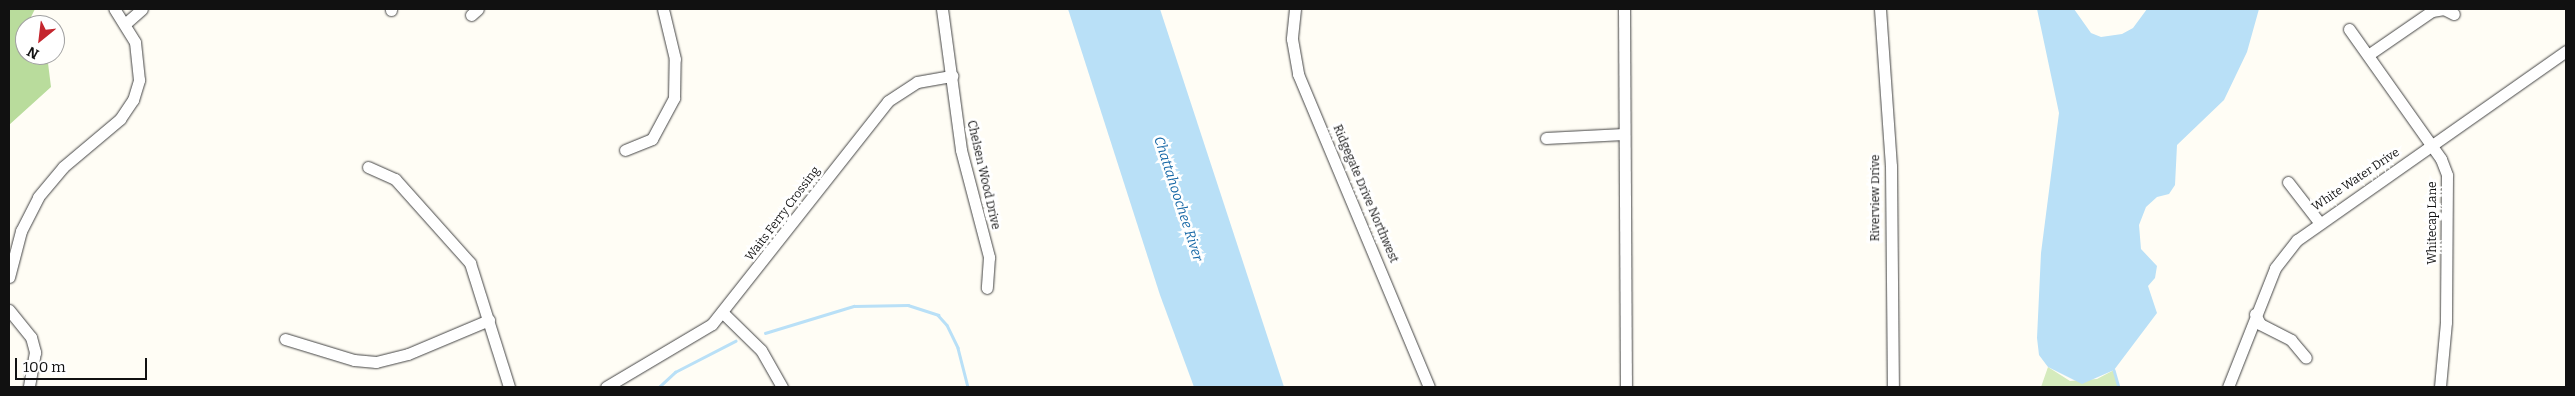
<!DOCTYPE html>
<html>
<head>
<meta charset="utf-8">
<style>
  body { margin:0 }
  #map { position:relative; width:2575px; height:396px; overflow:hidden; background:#fffdf5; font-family:Bitter,serif }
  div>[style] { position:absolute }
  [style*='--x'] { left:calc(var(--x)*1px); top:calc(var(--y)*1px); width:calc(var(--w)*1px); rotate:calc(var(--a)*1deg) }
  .green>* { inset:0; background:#d5ebbd }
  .forest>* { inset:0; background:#b9dc9c }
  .water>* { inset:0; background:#b9e0f7 }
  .stream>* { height:2.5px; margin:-1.25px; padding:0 1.25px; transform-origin:1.25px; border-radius:1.25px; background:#b9e0f7 }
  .roads { filter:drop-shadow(0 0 1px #444) drop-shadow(0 0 1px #444) }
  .minor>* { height:11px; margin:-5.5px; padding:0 5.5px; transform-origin:5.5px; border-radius:5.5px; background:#fff }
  span { translate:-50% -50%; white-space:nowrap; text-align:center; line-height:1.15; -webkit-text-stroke:5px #fff; paint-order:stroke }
  .street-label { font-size:12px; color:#111 }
  .water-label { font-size:14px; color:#1768a6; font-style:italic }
  .frame { position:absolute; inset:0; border:10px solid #111; pointer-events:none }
  .north { position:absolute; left:15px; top:15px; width:50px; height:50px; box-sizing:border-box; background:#fff; border:1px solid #a0a0a0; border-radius:50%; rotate:209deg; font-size:14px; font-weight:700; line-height:20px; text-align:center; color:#111 }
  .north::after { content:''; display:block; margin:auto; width:18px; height:22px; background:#c4262e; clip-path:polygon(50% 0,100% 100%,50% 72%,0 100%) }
  .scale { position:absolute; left:15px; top:358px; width:132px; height:22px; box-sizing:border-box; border:2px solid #111; border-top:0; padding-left:6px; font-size:15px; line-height:18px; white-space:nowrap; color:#111; -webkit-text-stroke:4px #fff; paint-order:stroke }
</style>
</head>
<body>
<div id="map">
  <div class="green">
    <div style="clip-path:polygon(2048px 367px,2070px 381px,2097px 379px,2114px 370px,2119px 387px,2041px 387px)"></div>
  </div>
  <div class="forest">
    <div style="clip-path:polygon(9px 9px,35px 9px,17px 45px,25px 46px,25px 55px,47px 55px,51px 87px,9px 125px)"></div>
  </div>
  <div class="water">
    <div style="clip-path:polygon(1068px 9px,1160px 9px,1284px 387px,1194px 387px,1160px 295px)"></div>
    <div style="clip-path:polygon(2037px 9px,2074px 9px,2091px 33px,2101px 37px,2122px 34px,2133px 28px,2147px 9px,2259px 9px,2247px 52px,2224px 100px,2177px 145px,2175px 185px,2169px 194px,2157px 197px,2146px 207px,2139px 225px,2141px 249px,2157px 266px,2155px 278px,2148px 286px,2157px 313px,2114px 370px,2082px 384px,2048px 367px,2039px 355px,2037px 338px,2041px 253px,2059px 113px)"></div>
  </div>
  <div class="stream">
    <div style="--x:765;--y:333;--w:93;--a:-16.9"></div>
    <div style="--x:854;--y:306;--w:54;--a:-1.1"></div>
    <div style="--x:908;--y:305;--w:32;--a:18"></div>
    <div style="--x:938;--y:315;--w:13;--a:48"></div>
    <div style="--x:947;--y:325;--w:25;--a:64"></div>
    <div style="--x:958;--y:348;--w:40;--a:75.6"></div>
    <div style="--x:2114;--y:370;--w:18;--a:74"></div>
    <div style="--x:659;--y:387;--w:22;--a:-43"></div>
    <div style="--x:675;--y:372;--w:68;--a:-27.3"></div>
  </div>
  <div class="roads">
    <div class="minor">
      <div style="--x:391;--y:9;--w:1;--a:90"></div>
      <div style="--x:942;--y:9;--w:142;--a:82.3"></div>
      <div style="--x:961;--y:150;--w:111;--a:75.3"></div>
      <div style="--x:989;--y:257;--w:31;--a:94"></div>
      <div style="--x:1295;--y:9;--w:30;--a:96"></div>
      <div style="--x:1292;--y:39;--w:36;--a:80"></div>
      <div style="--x:1298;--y:74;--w:339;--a:67.3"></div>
      <div style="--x:1624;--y:9;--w:378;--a:89.7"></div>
      <div style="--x:1880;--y:9;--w:157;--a:86"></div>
      <div style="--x:1891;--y:166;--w:221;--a:89.5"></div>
      <div style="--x:471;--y:15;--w:9;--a:-41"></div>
      <div style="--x:126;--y:23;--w:21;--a:-41"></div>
      <div style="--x:2349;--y:29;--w:159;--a:54.7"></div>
      <div style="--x:2441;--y:159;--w:17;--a:69"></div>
      <div style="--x:2447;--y:175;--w:147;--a:90.4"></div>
      <div style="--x:2446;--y:322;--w:65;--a:95.3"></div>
      <div style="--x:2368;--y:55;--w:78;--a:-34.5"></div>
      <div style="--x:2432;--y:11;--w:12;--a:-9"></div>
      <div style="--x:2444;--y:9;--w:11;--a:27"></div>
      <div style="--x:1546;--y:138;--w:77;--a:-3"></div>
      <div style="--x:625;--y:150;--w:29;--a:-22"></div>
      <div style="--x:652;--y:139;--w:47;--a:-61.8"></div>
      <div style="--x:674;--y:98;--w:39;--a:-89"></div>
      <div style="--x:675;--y:59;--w:51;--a:-103.5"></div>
      <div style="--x:368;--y:167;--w:30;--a:24"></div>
      <div style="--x:395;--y:179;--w:113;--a:48.2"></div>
      <div style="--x:470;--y:263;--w:130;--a:72.5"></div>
      <div style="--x:2288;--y:182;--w:51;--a:52.2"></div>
      <div style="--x:9;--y:277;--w:48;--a:-75.4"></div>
      <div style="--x:21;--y:231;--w:38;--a:-63"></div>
      <div style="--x:38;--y:197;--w:39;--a:-50"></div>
      <div style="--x:63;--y:167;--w:75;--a:-40.1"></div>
      <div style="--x:120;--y:119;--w:23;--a:-56"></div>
      <div style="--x:133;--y:100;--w:21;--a:-73"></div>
      <div style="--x:139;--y:80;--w:38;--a:-96"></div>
      <div style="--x:135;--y:42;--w:39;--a:-122"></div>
      <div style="--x:9;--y:310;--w:35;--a:51"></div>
      <div style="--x:31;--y:337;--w:16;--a:75"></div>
      <div style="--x:35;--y:352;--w:36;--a:100"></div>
      <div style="--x:722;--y:312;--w:54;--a:44.3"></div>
      <div style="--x:761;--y:350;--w:43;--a:60.4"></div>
      <div style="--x:2255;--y:314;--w:11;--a:63"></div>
      <div style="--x:2260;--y:324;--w:35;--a:27"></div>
      <div style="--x:2291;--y:340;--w:23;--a:50"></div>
      <div style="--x:285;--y:339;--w:72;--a:16.9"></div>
      <div style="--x:354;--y:360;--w:22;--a:5"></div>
      <div style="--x:376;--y:362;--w:33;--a:-14"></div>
      <div style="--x:408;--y:354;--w:88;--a:-22.8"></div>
      <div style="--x:606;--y:387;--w:123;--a:-30.7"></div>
      <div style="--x:712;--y:324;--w:284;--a:-51.7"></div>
      <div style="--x:888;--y:101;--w:35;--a:-33"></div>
      <div style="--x:917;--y:82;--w:36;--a:-10"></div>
      <div style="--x:2228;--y:387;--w:128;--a:-68.4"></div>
      <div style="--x:2275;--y:268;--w:36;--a:-52"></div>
      <div style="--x:2297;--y:240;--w:329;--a:-35.1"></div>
    </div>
  </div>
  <div class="street-label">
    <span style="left:983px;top:175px;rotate:77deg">Chelsen Wood Drive</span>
    <span style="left:2356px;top:180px;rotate:-34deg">White Water Drive</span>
    <span style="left:1365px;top:194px;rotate:67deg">Ridgegate Drive Northwest</span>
    <span style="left:1876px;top:198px;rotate:-90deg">Riverview Drive</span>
    <span style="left:783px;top:214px;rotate:-53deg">Waits Ferry Crossing</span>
    <span style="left:2433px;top:223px;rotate:-90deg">Whitecap Lane</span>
  </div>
  <div class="water-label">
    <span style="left:1178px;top:199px;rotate:72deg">Chattahoochee River</span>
  </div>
  <div class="frame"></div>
  <div class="north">N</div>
  <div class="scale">100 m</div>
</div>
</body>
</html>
